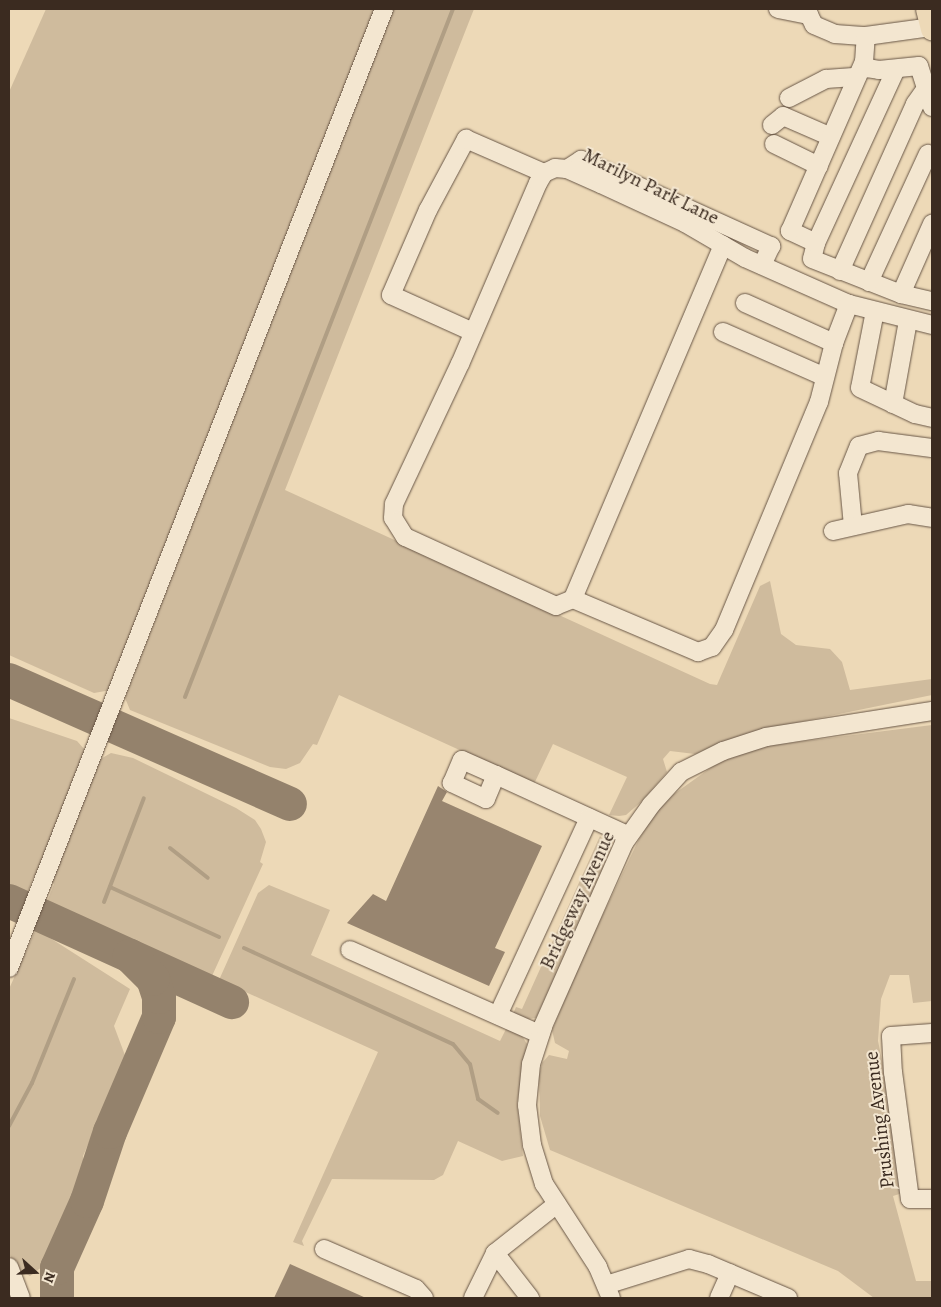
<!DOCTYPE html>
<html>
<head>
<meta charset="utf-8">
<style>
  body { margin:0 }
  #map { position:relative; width:941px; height:1307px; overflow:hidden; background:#edd9b7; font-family:Alegreya,serif }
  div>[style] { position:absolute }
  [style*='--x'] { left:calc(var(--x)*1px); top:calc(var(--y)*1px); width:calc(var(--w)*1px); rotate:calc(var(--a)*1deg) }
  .green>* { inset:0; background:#cfbb9d }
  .stream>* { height:4px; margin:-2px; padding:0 2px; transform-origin:2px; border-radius:2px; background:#b09e84 }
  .taxiway>* { height:34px; margin:-17px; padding:0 17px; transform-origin:17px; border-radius:17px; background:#94826c }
  .building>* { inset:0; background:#98856f }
  .roads { filter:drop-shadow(0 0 1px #685646) drop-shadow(0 0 1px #685646) }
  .minor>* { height:18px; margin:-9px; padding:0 9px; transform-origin:9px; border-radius:9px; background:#f3e6d0 }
  .major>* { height:22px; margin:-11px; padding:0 11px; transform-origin:11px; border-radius:11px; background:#edd9b7 }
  span { translate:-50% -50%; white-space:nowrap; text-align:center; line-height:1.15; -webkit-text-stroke:4px #f3e6d0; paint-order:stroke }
  .street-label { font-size:20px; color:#3b2b20 }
  .frame { position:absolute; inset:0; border:10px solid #3b2b20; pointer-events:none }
  .north { position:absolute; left:10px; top:1247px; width:50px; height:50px; -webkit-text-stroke:4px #f3e6d0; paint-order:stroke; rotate:110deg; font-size:14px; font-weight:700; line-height:20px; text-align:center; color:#3b2b20 }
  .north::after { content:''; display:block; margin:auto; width:18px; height:22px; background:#3b2b20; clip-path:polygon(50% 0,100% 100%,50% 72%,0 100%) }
</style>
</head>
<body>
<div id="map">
  <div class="green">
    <div style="clip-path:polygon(46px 9px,378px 9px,111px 690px,94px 693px,9px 655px,9px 92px)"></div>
    <div style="clip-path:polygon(393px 9px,474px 9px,285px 490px,710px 684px,717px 685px,760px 586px,770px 581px,781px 634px,796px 645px,830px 649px,842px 662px,850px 690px,932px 679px,932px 695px,766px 729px,695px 754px,670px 751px,663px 759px,667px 772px,641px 802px,626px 815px,619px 816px,609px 815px,627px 777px,553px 744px,534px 784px,339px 695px,317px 745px,313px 744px,300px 763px,286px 769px,270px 767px,130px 710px,125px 698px)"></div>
    <div style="clip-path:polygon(9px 718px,77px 741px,85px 750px,37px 877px,34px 876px,27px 894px,9px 887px)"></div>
    <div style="clip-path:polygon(932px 725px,932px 1001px,913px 1003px,909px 975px,890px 975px,881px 999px,878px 1041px,909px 1191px,893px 1196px,916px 1281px,932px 1281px,932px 1298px,874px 1298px,838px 1271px,550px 1150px,540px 1116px,539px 1076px,542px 1063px,549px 1055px,567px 1059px,569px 1051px,555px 1043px,552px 1030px,586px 950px,639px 839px,656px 812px,674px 794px,716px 764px,759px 747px)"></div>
    <div style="clip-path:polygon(111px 753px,133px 758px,236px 808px,255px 820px,261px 829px,266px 842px,260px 862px,263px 864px,212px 976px,46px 904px,54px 884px,50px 881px,97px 761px)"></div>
    <div style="clip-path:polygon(600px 836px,611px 848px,610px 856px,536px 1018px,528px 1019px,513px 1014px,516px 1007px,522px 1009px)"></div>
    <div style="clip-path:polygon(269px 885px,330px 910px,311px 955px,500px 1041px,507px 1027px,522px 1036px,527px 1044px,517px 1103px,523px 1156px,502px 1161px,458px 1141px,443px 1175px,434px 1180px,332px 1179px,302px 1241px,304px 1246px,293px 1242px,378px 1052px,219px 980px,258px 893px)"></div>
    <div style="clip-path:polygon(36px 929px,130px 989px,114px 1026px,126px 1058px,83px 1156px,83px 1176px,43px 1266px,30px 1276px,19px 1270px,9px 1254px,9px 989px)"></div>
  </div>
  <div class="stream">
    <div style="--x:185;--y:697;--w:738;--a:-68.72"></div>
    <div style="--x:170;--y:848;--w:48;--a:38.3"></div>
    <div style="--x:110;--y:887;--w:120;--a:24.6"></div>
    <div style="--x:104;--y:902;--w:111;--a:-69"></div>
    <div style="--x:244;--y:948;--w:230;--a:24.7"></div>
    <div style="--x:453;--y:1044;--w:26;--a:50"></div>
    <div style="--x:470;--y:1064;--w:36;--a:77"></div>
    <div style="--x:478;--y:1099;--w:24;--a:35"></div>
    <div style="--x:9;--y:1126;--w:49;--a:-61.9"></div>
    <div style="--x:32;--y:1083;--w:112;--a:-68"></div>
  </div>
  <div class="taxiway">
    <div style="--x:9;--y:680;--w:307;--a:23.8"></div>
    <div style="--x:9;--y:901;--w:245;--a:24.4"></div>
    <div style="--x:57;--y:1298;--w:30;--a:-90"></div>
    <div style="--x:57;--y:1268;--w:73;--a:-65.9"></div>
    <div style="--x:87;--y:1201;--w:73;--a:-71.6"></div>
    <div style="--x:110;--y:1132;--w:125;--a:-66.9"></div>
    <div style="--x:159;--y:1017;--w:20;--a:-90"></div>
    <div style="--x:159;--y:997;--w:19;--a:-108"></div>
    <div style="--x:153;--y:979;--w:33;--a:-135"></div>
  </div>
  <div class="building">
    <div style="clip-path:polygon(438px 786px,447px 792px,442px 801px,542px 846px,495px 948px,505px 952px,489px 986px,347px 923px,373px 894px,386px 901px)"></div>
    <div style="clip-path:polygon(290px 1264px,366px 1298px,274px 1298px)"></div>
  </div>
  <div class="roads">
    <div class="minor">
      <div style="--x:778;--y:9;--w:32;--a:11"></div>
      <div style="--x:809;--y:15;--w:11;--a:63"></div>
      <div style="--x:814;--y:25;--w:23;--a:23"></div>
      <div style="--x:835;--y:34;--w:31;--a:4"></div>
      <div style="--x:866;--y:36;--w:67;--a:-7.8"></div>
      <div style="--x:864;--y:62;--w:7;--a:63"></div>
      <div style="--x:867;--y:68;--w:12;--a:9"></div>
      <div style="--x:879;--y:70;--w:40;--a:-5.7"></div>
      <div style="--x:919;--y:66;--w:43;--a:72.4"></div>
      <div style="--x:896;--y:69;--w:192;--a:114.7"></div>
      <div style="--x:816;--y:243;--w:16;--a:104"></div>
      <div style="--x:812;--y:259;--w:96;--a:21.5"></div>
      <div style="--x:901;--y:294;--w:77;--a:-66.1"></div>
      <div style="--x:789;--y:98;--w:42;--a:-27.2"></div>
      <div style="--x:826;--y:79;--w:31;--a:-4"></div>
      <div style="--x:772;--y:125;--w:14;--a:-39"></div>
      <div style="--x:783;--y:116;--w:52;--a:23.6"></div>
      <div style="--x:774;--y:144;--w:50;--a:26.1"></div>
      <div style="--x:567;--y:169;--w:17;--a:-33"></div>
      <div style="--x:581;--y:160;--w:209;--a:24.4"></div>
      <div style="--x:771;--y:246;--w:21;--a:115"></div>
      <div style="--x:816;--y:243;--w:29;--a:-155"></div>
      <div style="--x:790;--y:231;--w:184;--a:-66.4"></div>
      <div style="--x:864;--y:62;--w:26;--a:-86"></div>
      <div style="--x:723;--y:245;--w:384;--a:113"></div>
      <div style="--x:573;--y:599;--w:18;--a:158"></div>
      <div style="--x:556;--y:606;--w:166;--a:-155.4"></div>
      <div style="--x:405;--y:537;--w:22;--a:-122"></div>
      <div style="--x:393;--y:518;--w:14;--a:-86"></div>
      <div style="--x:394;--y:504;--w:155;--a:-64.8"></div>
      <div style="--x:460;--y:364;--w:197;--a:-66.7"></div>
      <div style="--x:538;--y:183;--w:12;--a:-59"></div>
      <div style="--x:544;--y:173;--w:12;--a:-24"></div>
      <div style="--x:555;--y:168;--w:12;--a:5"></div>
      <div style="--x:567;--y:169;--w:37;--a:24"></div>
      <div style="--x:601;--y:184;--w:93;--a:24.9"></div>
      <div style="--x:685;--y:223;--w:69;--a:30.3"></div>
      <div style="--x:745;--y:258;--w:114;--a:23.9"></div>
      <div style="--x:849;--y:304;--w:86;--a:14.2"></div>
      <div style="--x:840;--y:271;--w:183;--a:-65.8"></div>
      <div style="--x:915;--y:104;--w:21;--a:-55"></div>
      <div style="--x:869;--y:282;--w:141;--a:-65.3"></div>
      <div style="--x:901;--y:294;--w:32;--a:13"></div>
      <div style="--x:745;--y:303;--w:98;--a:24.2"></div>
      <div style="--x:875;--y:311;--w:78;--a:101"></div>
      <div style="--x:860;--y:388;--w:61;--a:25.3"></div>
      <div style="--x:915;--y:414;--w:17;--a:13"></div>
      <div style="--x:473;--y:332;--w:90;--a:-155.7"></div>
      <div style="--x:391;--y:295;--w:93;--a:-66.5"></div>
      <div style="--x:428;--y:210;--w:81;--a:-61.8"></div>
      <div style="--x:466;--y:139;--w:85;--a:23.6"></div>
      <div style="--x:723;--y:332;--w:111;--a:23.8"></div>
      <div style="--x:893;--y:404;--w:84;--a:-79.8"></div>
      <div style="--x:853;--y:526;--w:53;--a:-95.4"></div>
      <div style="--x:848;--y:473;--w:29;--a:-68"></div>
      <div style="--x:859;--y:446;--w:20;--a:-15"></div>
      <div style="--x:878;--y:441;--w:54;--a:7.4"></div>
      <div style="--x:833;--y:531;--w:77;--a:-12.8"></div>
      <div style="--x:908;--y:514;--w:24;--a:9"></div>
      <div style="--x:573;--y:599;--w:136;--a:23"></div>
      <div style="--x:698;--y:652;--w:15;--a:-20"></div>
      <div style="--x:712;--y:647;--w:21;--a:-55"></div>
      <div style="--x:724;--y:630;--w:247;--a:-67.4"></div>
      <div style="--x:819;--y:402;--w:61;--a:-75.7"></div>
      <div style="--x:834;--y:343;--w:42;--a:-69"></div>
      <div style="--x:496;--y:775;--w:26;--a:113"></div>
      <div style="--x:486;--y:799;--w:38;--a:-155"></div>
      <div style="--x:452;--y:783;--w:25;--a:-67"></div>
      <div style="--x:462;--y:760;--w:37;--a:24"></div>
      <div style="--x:496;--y:775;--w:146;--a:24.6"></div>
      <div style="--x:350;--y:950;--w:208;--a:23.9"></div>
      <div style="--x:9;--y:968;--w:1030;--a:-68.64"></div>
      <div style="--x:498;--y:1015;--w:217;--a:-65.2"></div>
      <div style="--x:932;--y:1033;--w:41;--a:175.8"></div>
      <div style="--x:891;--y:1036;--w:36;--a:87"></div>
      <div style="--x:893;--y:1072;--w:128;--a:82.4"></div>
      <div style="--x:910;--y:1199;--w:22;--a:0"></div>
      <div style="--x:324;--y:1249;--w:100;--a:23.5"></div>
      <div style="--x:416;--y:1289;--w:12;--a:48"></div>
      <div style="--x:495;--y:1253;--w:57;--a:52.1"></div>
      <div style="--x:9;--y:1267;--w:33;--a:69"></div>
      <div style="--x:606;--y:1285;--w:87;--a:-17.4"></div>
      <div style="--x:689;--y:1259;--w:20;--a:15"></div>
      <div style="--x:708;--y:1264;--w:87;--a:23"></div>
      <div style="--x:473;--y:1298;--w:50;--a:-63.9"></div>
      <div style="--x:495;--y:1253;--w:79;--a:-38.3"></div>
      <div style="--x:611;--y:1298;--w:34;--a:-113"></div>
      <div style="--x:598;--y:1267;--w:99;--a:-123"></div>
      <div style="--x:544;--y:1184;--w:41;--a:-107.1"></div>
      <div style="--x:532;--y:1145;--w:40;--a:-97.1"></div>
      <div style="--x:527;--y:1105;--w:41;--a:-84.4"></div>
      <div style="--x:531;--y:1064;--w:40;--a:-72"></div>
      <div style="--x:543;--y:1026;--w:200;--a:-66.1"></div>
      <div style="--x:624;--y:843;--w:47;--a:-54.6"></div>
      <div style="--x:651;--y:805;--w:45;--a:-47.7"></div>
      <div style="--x:681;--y:772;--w:47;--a:-26.6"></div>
      <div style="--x:723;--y:751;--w:45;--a:-18"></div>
      <div style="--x:766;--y:737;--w:168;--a:-8.9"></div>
      <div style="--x:719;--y:1298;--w:27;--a:-66"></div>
    </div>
    <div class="major">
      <div style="--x:927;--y:9;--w:21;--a:76"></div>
    </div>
  </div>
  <div class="street-label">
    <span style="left:651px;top:186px;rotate:26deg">Marilyn Park Lane</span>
    <span style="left:577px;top:900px;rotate:-65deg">Bridgeway Avenue</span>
    <span style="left:879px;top:1120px;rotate:-97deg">Prushing Avenue</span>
  </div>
  <div class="frame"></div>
  <div class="north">N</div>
</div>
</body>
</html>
